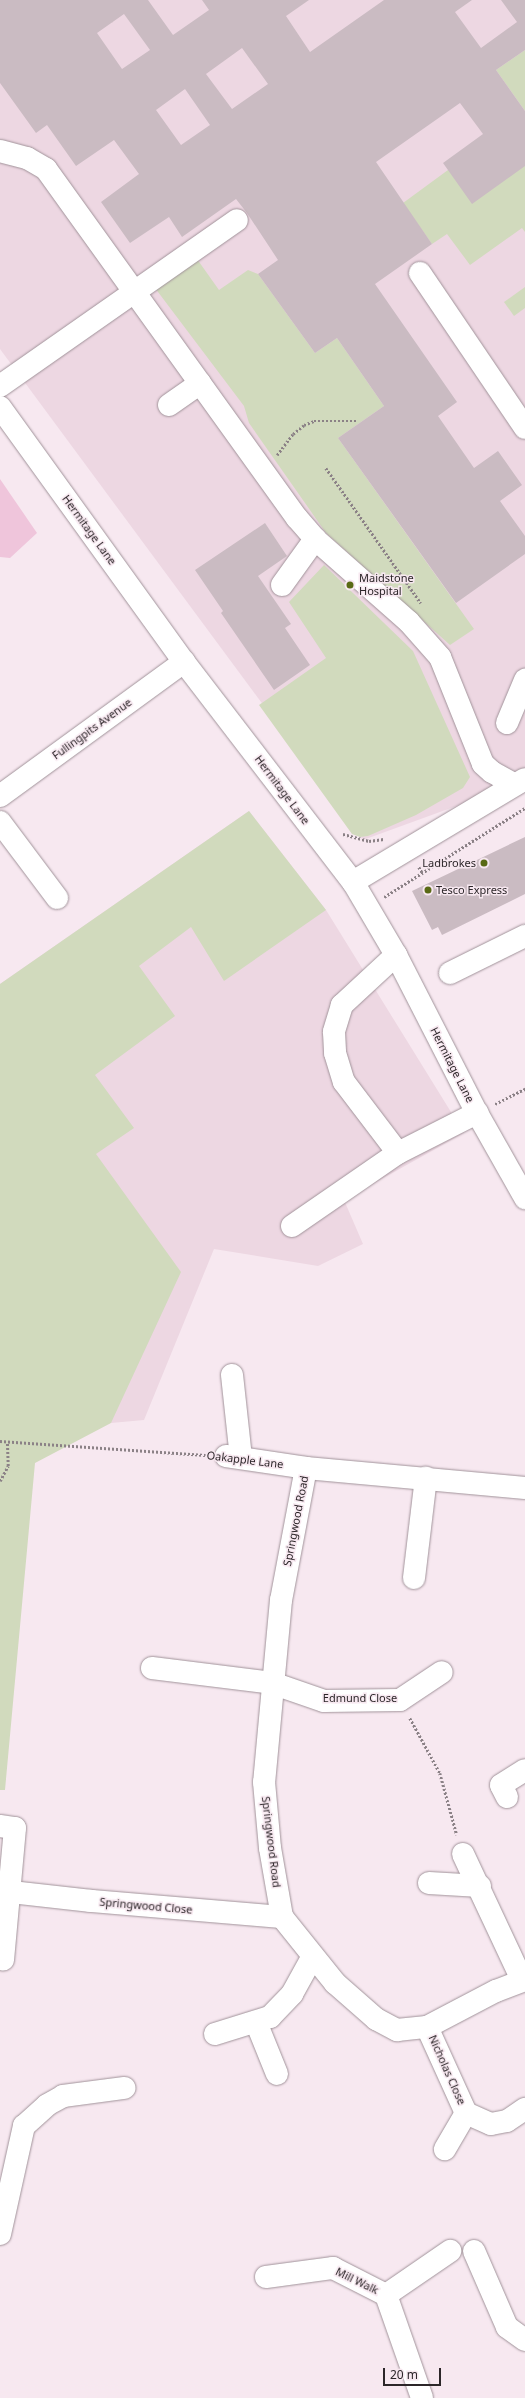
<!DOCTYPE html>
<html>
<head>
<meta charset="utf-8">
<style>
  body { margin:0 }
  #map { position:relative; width:525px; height:2398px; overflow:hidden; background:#f7e8f0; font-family:"Noto Sans",sans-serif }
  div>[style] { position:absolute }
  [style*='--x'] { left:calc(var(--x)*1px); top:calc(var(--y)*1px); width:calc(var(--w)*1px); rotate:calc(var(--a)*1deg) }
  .built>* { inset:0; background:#edd7e2 }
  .green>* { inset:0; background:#d1dabd }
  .water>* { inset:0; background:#efc5db }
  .building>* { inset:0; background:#cabbc2 }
  .path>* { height:2.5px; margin-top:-1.25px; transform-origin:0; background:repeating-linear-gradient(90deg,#8b8186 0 2px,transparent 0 4px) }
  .roads { filter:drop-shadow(0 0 1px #a1939a) drop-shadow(0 0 1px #a1939a) }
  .minor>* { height:22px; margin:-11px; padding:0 11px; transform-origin:11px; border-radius:11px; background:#fff }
  .major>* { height:22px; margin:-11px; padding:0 11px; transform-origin:11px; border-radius:11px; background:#fff }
  .dots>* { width:11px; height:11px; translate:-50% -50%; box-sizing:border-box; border:2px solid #f7e8f0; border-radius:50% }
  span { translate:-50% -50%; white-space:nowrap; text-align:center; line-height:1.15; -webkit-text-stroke:3px #f7e8f0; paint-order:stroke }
  .street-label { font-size:11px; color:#2c2629 }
  .poi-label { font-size:11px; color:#2c2629 }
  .left { translate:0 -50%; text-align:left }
  .right { translate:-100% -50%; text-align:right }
  .scale { position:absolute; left:383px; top:2368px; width:58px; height:18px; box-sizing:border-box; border:2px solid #2c2629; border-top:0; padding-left:5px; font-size:12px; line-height:14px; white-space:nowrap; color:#2c2629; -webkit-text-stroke:3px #f7e8f0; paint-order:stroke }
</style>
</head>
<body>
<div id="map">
  <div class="built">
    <div style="clip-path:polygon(0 0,525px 0,525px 781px,363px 840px,0 349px)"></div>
    <div style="clip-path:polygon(249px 811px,326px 910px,464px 1133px,344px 1200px,363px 1244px,318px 1266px,214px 1249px,144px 1420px,111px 1423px,0 1271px,0 984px)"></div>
  </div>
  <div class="green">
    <div style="clip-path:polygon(525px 50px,525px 111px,496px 70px)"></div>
    <div style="clip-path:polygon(525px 166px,525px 232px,522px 228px,470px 265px,447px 234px,432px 244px,403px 203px,448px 170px)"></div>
    <div style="clip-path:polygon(197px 259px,219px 290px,248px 270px,258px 274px,315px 353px,337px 338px,384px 406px,338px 438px,474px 629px,450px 645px,326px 533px,249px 423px,244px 406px,155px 288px)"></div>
    <div style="clip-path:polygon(525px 287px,525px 308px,514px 316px,504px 302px)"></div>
    <div style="clip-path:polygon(324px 565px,413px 651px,470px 777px,463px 788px,416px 815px,368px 836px,360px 837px,352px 834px,259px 705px,326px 658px,289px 602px)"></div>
    <div style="clip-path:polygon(249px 811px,326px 910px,224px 981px,191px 927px,139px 966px,175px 1016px,95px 1075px,134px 1128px,96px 1154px,181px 1272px,111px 1423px,35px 1463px,5px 1790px,0 1790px,0 984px)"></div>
  </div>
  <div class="water">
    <div style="clip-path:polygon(0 479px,37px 533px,10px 558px,0 557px)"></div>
  </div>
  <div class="building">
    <div style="clip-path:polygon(evenodd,0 0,148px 0,173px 35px,209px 10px,202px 0,309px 0,286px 16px,310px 52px,384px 0,472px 0,455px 12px,481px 48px,517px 22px,501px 0,525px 0,525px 50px,496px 70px,525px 111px,525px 166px,472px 204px,443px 163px,483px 134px,460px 103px,376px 162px,432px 244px,375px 284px,457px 402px,438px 416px,474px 468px,498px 451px,522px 485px,500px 501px,525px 536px,525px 554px,456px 603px,338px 438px,384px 406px,337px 338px,315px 353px,258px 274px,278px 260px,247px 213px,236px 199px,182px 237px,169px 217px,130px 243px,101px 202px,139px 174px,114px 140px,76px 166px,47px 125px,36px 133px,0 83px,0 0,124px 14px,150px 50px,122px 69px,97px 33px,124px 14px,0 0,242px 48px,268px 84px,232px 109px,206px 74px,242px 48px,0 0,185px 89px,210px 125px,181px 145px,156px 110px,185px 89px)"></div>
    <div style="clip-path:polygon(265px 523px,287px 556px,258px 576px,291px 624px,285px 628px,310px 665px,274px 690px,221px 613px,223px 611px,195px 570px)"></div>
    <div style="clip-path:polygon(525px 837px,525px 894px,442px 935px,438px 927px,432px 930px,412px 891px)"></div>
  </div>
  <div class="path">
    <div style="--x:277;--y:455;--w:26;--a:-53"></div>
    <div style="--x:293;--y:434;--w:14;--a:-39"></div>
    <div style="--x:304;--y:425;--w:11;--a:-22"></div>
    <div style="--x:314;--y:421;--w:42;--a:0"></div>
    <div style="--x:326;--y:468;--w:165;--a:54.9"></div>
    <div style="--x:343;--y:834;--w:27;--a:15"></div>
    <div style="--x:369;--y:841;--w:15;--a:-8"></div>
    <div style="--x:419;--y:867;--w:6;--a:59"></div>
    <div style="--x:384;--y:897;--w:167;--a:-32.3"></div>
    <div style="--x:495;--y:1104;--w:34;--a:-27"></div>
    <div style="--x:0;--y:1441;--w:206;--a:3.9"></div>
    <div style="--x:0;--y:1481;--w:17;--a:-62"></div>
    <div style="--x:8;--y:1466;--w:24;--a:-92"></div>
    <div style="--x:410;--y:1718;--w:63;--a:61.4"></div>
    <div style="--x:440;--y:1773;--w:64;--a:74.7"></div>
  </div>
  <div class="roads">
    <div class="minor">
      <div style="--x:0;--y:151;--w:28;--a:15"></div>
      <div style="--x:27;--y:158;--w:22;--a:30"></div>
      <div style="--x:46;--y:169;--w:430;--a:54.3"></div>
      <div style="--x:297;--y:518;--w:28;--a:49"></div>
      <div style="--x:315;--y:539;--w:125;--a:41.4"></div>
      <div style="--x:409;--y:622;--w:47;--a:48.5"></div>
      <div style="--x:440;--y:657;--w:115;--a:68.1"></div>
      <div style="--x:483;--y:764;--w:12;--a:42"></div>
      <div style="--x:492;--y:772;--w:26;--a:29"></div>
      <div style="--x:420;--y:273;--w:187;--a:55.9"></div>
      <div style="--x:0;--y:386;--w:289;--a:-35"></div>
      <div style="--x:169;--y:405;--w:38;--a:-35"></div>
      <div style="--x:282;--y:585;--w:57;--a:-54.3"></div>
      <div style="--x:507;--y:723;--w:47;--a:-67.3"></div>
      <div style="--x:0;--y:796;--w:228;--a:-36.1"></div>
      <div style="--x:0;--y:822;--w:95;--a:53.1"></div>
      <div style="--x:353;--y:882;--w:200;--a:-30.9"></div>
      <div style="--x:396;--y:955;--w:74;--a:137.2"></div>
      <div style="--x:342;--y:1005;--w:28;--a:107"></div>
      <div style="--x:334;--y:1032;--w:21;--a:87"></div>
      <div style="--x:335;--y:1053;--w:30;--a:73"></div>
      <div style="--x:344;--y:1082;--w:89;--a:52.7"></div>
      <div style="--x:450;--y:973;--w:84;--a:-26.3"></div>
      <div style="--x:292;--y:1226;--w:129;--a:-34.6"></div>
      <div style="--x:398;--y:1153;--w:89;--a:-26.9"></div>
      <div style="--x:232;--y:1375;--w:83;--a:83.8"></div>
      <div style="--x:226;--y:1456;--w:81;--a:8.5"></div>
      <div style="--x:306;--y:1468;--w:220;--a:5.2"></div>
      <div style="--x:306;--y:1468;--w:134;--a:100.7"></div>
      <div style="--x:281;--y:1600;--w:183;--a:95.3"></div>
      <div style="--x:264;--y:1782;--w:66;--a:84.8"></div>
      <div style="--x:270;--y:1848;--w:70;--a:80.1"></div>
      <div style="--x:282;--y:1917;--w:85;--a:51.2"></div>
      <div style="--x:335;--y:1983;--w:55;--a:41.3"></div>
      <div style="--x:376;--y:2019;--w:24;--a:28"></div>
      <div style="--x:397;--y:2030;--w:30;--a:-6"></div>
      <div style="--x:427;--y:2027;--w:78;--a:-27.6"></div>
      <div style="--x:496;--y:1991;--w:31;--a:-21"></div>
      <div style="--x:414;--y:1578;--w:101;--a:-83.2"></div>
      <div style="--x:152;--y:1668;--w:121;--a:7.1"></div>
      <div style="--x:272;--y:1683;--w:55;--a:19.1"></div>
      <div style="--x:324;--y:1701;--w:76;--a:-0.8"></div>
      <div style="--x:400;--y:1700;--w:50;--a:-33.7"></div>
      <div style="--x:507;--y:1797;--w:13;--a:-117"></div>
      <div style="--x:501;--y:1785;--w:28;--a:-32"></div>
      <div style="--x:0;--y:1826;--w:15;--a:8"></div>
      <div style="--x:15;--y:1828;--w:132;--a:95.2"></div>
      <div style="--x:463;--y:1854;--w:139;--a:64.9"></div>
      <div style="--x:429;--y:1883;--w:51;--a:3.4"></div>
      <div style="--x:11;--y:1892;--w:81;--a:6.4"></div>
      <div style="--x:91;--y:1901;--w:192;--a:4.8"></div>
      <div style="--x:256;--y:2022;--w:56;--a:68"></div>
      <div style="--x:427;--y:2027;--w:94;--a:65.6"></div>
      <div style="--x:466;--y:2113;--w:42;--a:120.3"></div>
      <div style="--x:215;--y:2034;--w:58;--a:-17.2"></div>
      <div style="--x:270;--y:2017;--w:32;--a:-46"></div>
      <div style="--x:292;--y:1994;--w:43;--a:-61.1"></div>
      <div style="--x:466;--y:2113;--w:27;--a:24"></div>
      <div style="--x:491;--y:2124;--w:16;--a:-11"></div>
      <div style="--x:507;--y:2121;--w:22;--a:-34"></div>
      <div style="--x:0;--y:2234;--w:111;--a:-77.5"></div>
      <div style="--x:24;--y:2126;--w:31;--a:-42"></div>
      <div style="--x:47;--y:2105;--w:18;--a:-29"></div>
      <div style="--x:63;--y:2096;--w:62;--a:-7.5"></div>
      <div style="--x:474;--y:2251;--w:83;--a:66.5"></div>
      <div style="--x:507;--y:2327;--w:22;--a:36"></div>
      <div style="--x:266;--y:2277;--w:68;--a:-7.7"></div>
      <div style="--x:333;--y:2268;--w:59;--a:27"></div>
      <div style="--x:386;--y:2295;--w:109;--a:70.7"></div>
      <div style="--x:386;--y:2295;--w:78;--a:-34.5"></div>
    </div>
    <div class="major">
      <div style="--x:0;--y:407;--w:314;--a:54.2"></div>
      <div style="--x:184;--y:662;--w:277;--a:52.5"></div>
      <div style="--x:353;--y:882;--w:85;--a:59.5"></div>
      <div style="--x:396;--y:955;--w:178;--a:62.9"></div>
      <div style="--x:477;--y:1113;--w:98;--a:60.5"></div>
    </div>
  </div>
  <div class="dots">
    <div style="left:350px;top:585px;background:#596a15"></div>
    <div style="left:484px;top:863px;background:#596a15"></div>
    <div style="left:428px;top:890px;background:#596a15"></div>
  </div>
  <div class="street-label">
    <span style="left:89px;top:530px;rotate:54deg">Hermitage Lane</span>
    <span style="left:92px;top:729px;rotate:-36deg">Fullingpits Avenue</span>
    <span style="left:282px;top:790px;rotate:53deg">Hermitage Lane</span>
    <span style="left:452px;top:1065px;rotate:63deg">Hermitage Lane</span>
    <span style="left:245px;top:1460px;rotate:7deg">Oakapple Lane</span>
    <span style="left:296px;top:1521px;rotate:-79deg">Springwood Road</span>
    <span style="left:360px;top:1698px">Edmund Close</span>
    <span style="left:271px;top:1842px;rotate:83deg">Springwood Road</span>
    <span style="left:146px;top:1906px;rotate:5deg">Springwood Close</span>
    <span style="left:447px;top:2070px;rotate:66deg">Nicholas Close</span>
    <span style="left:357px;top:2281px;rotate:26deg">Mill Walk</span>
  </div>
  <div class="poi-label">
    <span class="left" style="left:359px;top:585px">Maidstone<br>Hospital</span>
    <span class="right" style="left:476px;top:863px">Ladbrokes</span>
    <span class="left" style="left:436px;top:890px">Tesco Express</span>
  </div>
  <div class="scale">20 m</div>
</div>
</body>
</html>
